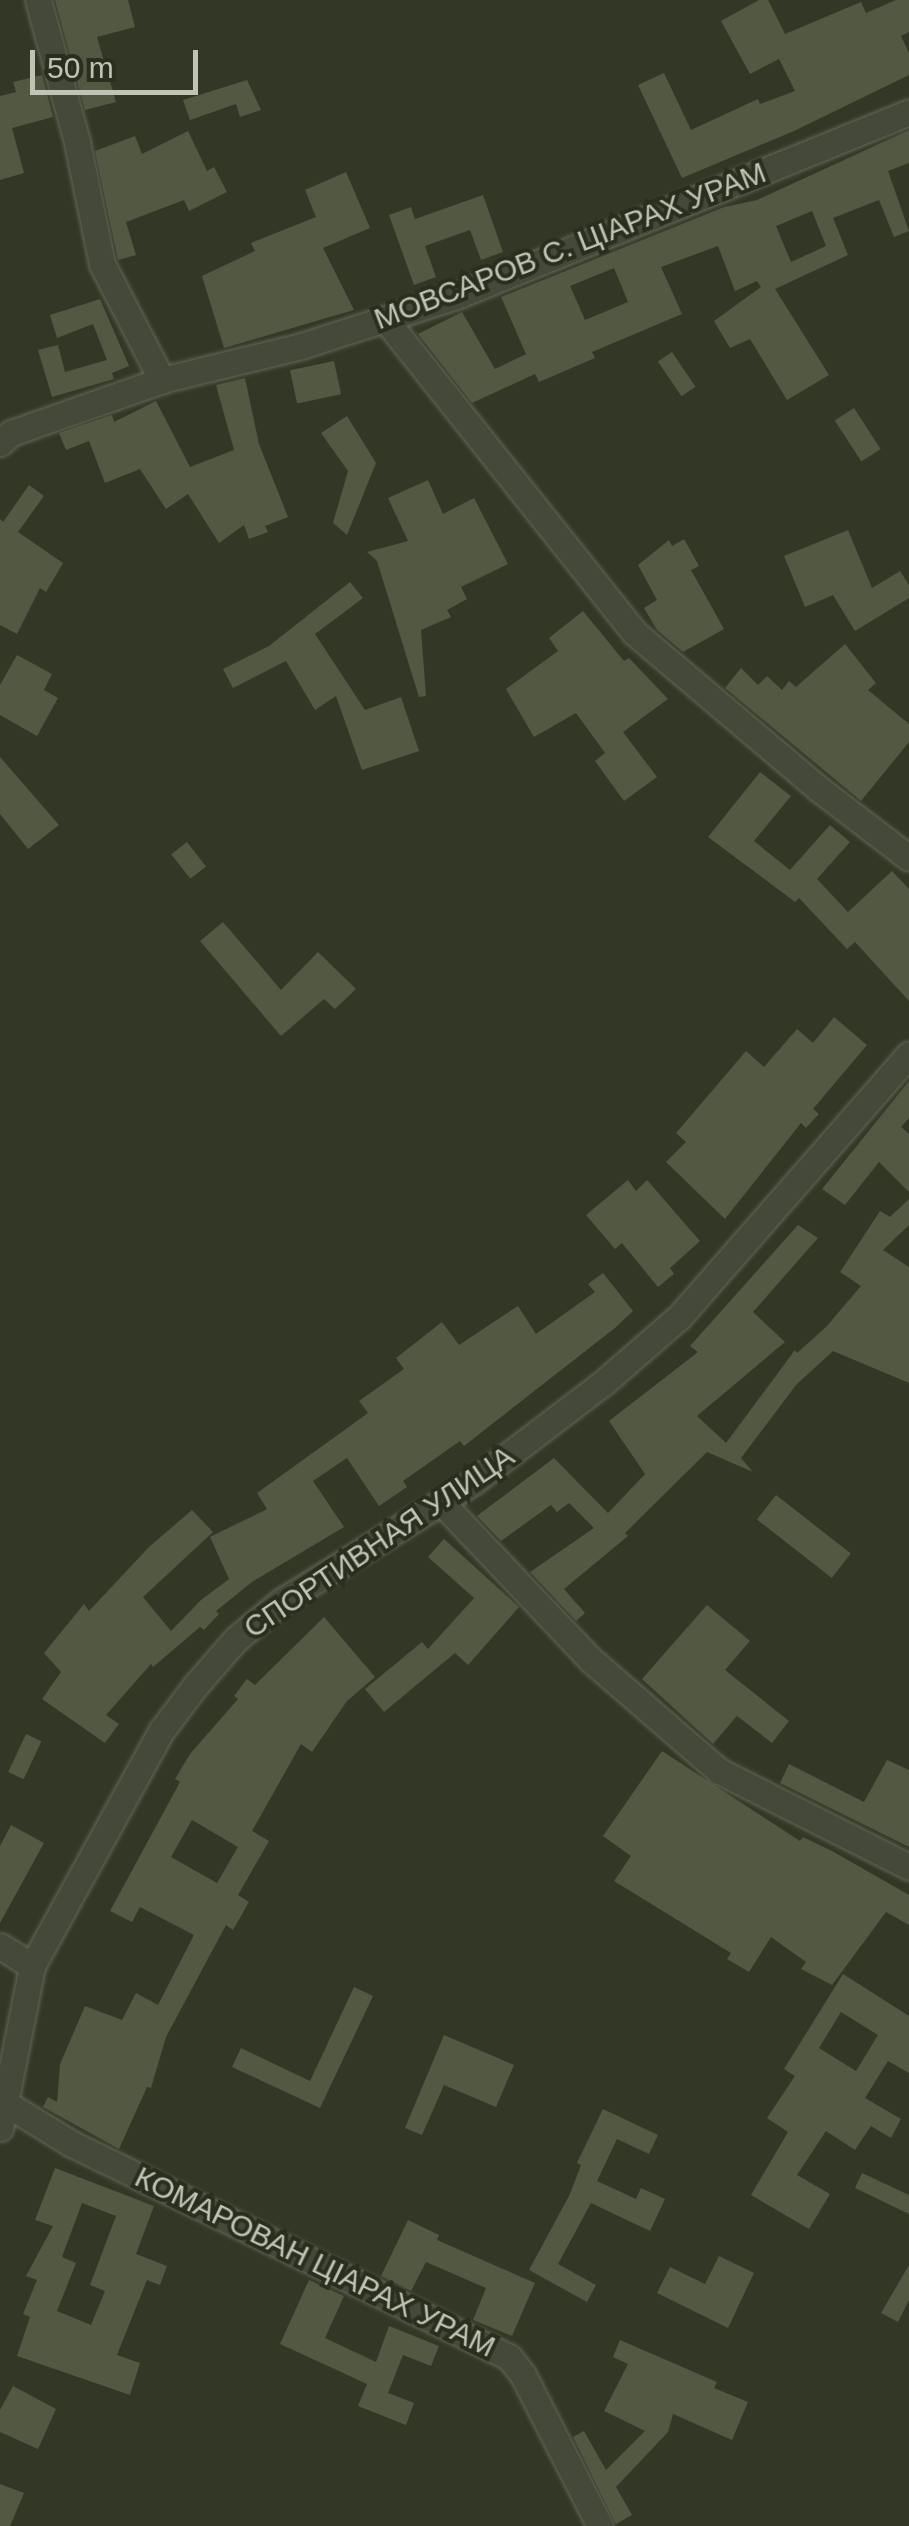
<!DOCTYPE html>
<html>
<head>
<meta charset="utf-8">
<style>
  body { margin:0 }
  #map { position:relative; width:909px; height:2526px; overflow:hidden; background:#333826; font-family:Arial,sans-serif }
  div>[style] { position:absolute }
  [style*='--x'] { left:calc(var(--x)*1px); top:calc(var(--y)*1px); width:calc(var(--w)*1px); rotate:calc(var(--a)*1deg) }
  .building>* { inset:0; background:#525842; transform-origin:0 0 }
  .roads { filter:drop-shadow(0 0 2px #626757) drop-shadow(0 0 2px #626757) }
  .street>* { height:25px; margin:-12.5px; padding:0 12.5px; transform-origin:12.5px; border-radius:12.5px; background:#444939 }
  span { translate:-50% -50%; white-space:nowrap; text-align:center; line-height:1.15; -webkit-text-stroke:8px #292e1e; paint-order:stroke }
  .street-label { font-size:30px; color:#bfc5b4 }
  .scale { position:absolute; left:30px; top:50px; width:168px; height:45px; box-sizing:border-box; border:5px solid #bfc5b4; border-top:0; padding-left:12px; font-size:30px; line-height:35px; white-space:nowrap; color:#bfc5b4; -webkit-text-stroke:8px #292e1e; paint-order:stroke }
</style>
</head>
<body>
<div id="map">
  <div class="building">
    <div style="clip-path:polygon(55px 0,128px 0,135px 27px,97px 37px,116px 102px,85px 110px)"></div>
    <div style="clip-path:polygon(759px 0,768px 0,785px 34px,861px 2px,866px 13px,896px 0,909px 0,909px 32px,901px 36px,909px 53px,909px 75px,794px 131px,682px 178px,638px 85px,664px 73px,691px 130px,758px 99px,760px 104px,795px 91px,779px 59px,750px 74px,721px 21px)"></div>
    <div style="clip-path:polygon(42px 75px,53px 117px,12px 128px,24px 173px,0 180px,0 96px,16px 92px,13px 82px)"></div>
    <div style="clip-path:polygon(247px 80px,261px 110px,240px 117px,236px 104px,190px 120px,183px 100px)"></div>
    <div style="clip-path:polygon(evenodd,909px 130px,909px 163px,888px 171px,909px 231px,894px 237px,879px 200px,833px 218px,848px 255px,775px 289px,829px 375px,787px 400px,750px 339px,730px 348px,714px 321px,761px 287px,757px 281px,735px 291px,718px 246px,661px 267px,682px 314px,592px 352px,595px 358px,539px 382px,535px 374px,472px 403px,418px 334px,462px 312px,495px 369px,526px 354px,501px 297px,724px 207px,757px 200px,909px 130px,812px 211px,826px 246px,791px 262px,776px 226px,812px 211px,909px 130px,614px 268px,628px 302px,585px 320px,570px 286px,614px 268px)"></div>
    <div style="clip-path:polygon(188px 131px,207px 171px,214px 167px,227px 192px,189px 211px,184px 200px,126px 222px,136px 255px,118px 260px,95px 151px,135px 136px,142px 154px)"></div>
    <div style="clip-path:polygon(346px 172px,370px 228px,323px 248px,354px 310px,224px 348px,202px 276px,255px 251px,251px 243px,316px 217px,305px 190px)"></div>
    <div style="clip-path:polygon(483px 195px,503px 252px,481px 260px,470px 230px,425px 246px,436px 277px,414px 285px,389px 215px,411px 207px,415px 219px)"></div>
    <div style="clip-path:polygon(100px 299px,129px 366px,112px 373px,114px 379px,52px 397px,38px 350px,58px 345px,65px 372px,107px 360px,93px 324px,57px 338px,50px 315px)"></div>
    <div style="left:672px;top:352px;width:42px;height:17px;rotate:56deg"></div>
    <div style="left:334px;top:361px;width:34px;height:45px;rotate:78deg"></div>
    <div style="clip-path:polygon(245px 378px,259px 444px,288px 517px,265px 526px,268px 532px,249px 539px,244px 525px,219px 543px,188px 494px,166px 509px,140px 469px,105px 483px,89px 441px,66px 450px,59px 433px,112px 415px,114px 422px,156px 401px,190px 467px,234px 450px,216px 385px)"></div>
    <div style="left:854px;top:408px;width:49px;height:23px;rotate:57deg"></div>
    <div style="clip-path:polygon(347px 416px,376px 463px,347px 535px,333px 523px,348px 471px,321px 433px)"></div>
    <div style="clip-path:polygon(428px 480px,443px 514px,474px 498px,508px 564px,461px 587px,467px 599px,447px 610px,451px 617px,421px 630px,426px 696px,419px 697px,377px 561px,367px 552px,408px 541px,388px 498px)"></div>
    <div style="clip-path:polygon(29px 485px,44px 496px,18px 532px,63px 563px,46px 592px,40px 588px,17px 634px,0 625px,0 519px,3px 522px)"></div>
    <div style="clip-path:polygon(848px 530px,872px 588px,900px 571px,909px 585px,909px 598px,855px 631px,833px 595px,805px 607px,784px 556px)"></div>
    <div style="clip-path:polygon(684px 539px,699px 566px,691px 570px,724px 629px,683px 652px,657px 630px,644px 608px,657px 600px,638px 565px,669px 540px,672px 546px)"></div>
    <div style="clip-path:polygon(350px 582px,363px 598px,315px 634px,365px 710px,401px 697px,419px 751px,362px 770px,336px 696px,315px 710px,286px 661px,233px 688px,223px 669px,269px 646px)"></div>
    <div style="clip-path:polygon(583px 611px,624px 661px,629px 658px,668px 699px,623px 732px,657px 777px,624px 801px,595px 761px,605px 753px,576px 713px,534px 737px,506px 689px,558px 651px,549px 638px)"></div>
    <div style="clip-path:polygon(845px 644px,876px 683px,868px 690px,909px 724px,909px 742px,861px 801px,725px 688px,741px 668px,758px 685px,767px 676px,782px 690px,789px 681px,796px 687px)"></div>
    <div style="clip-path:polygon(17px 655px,52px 674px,44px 690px,58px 698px,37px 736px,0 715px,0 685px)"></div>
    <div style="clip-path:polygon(0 757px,59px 825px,28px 849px,0 814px)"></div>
    <div style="clip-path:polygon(760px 772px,791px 796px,754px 841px,790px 870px,830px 825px,850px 842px,817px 879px,848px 912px,892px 871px,909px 889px,909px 1001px,855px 942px,847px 949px,799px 898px,795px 902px,708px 837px)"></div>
    <div style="left:187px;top:842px;width:31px;height:20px;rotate:52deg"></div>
    <div style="clip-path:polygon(223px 922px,281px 990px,318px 952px,356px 989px,335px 1009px,324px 999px,281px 1036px,200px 941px)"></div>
    <div style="clip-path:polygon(834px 1017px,867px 1045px,813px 1109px,819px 1114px,806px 1128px,801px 1123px,725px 1219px,666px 1162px,686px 1142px,676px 1133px,746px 1051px,764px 1067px,797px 1029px,813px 1043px)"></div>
    <div style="clip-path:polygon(909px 1081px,909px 1118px,901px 1127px,909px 1134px,909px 1192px,879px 1162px,845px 1205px,822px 1189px)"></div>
    <div style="clip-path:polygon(628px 1180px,636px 1191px,647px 1180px,700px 1241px,670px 1268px,674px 1274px,658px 1287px,622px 1243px,615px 1249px,586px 1215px)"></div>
    <div style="clip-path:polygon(909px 1199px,909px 1225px,883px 1250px,909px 1267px,909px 1383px,833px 1351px,796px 1385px,741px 1458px,753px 1472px,707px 1452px,625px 1533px,628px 1536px,564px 1589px,585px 1613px,576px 1621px,530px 1572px,594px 1528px,569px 1503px,557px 1512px,551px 1505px,501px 1541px,477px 1516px,554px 1458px,608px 1513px,645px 1474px,609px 1421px,698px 1352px,690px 1346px,798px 1225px,818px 1238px,753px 1312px,785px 1342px,697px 1416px,726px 1443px,795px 1350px,797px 1353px,826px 1327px,861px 1286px,840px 1272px,880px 1211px,890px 1217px)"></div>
    <div style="clip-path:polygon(603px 1273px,633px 1311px,615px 1328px,464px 1446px,460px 1441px,403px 1481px,407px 1487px,379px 1506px,347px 1458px,313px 1481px,344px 1527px,252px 1582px,216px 1611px,219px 1614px,204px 1630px,200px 1627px,153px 1667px,151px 1664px,106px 1715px,119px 1724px,105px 1743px,42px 1699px,61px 1672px,44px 1653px,84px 1604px,89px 1611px,149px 1547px,192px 1510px,213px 1532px,143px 1597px,171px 1631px,201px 1600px,229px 1579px,210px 1537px,267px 1509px,257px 1493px,368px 1413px,359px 1401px,404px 1369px,396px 1358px,442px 1322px,459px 1345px,518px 1306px,536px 1334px,595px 1292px,588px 1284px)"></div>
    <div style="left:776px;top:1495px;width:95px;height:31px;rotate:38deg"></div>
    <div style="clip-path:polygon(444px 1539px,519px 1607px,468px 1665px,455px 1653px,384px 1712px,365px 1689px,422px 1642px,428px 1649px,474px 1598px,428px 1557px)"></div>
    <div style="clip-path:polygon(707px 1605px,750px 1641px,725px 1670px,789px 1721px,772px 1743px,737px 1716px,713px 1744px,642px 1679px)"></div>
    <div style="clip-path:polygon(evenodd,324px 1617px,375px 1677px,347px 1701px,312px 1752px,301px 1744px,252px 1831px,269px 1841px,238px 1895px,249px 1902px,233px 1930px,226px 1925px,166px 2037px,151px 2088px,147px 2087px,119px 2149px,43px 2107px,48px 2097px,57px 2102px,60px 2064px,85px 2006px,122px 2020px,136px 1993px,158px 2005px,194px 1935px,140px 1907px,132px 1922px,110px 1911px,180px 1782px,175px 1779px,190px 1754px,238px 1699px,234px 1696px,247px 1679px,255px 1685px,324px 1617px,192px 1820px,238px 1847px,217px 1883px,171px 1857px,192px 1820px)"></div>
    <div style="left:26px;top:1734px;width:17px;height:42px;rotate:25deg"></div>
    <div style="clip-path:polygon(662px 1751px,800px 1841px,803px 1837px,832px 1851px,909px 1895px,909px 1925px,886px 1912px,832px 1985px,801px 1969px,806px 1962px,771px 1937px,749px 1972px,727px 1959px,731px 1953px,614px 1881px,631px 1856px,603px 1836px)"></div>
    <div style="clip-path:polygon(887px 1760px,909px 1770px,909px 1847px,780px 1783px,789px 1764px,864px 1802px)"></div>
    <div style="clip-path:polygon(11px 1825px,44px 1843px,0 1923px,0 1846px)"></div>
    <div style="clip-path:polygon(evenodd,843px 1974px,909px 2016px,909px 2073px,888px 2061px,865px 2098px,901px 2119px,891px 2138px,871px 2126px,855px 2150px,826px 2131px,797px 2175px,830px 2194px,809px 2229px,751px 2195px,788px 2132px,767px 2118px,795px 2076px,784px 2069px,843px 1974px,841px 2012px,878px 2035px,856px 2071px,819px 2048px,841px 2012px)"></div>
    <div style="clip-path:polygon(354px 1987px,373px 1996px,320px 2108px,232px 2067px,241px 2048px,310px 2081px)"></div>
    <div style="clip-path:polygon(444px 2035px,514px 2065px,496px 2107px,444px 2085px,422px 2135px,405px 2128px)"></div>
    <div style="clip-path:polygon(603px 2109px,658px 2135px,649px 2154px,617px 2139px,597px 2181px,636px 2199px,641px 2188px,665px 2199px,650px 2231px,591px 2203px,558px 2264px,596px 2285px,587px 2302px,529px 2270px,570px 2194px,581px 2165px,577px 2163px)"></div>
    <div style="clip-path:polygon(evenodd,55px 2168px,154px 2206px,136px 2254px,167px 2266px,160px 2285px,147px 2280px,117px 2355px,140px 2363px,130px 2395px,17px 2356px,30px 2317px,23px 2314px,37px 2280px,26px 2276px,53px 2226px,35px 2220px,55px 2168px,82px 2203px,116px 2216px,90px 2285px,105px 2291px,91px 2325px,57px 2311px,76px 2263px,62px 2257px,82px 2203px)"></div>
    <div style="clip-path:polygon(862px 2173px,909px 2195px,909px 2214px,855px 2188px)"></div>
    <div style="clip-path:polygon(408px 2220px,439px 2235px,437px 2240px,535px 2283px,512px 2336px,473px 2320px,486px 2288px,426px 2262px,411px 2291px,381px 2276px)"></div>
    <div style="clip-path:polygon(719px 2256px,754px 2273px,728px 2328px,657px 2293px,670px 2267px,705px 2284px)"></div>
    <div style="clip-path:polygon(909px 2265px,909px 2300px,898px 2322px,881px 2313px)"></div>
    <div style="clip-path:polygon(309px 2280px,344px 2296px,325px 2338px,376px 2362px,389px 2326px,439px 2346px,431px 2366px,403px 2355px,388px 2393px,414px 2403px,406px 2425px,358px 2406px,367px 2384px,280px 2344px)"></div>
    <div style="clip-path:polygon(620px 2340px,717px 2382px,714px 2388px,748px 2402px,732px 2440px,673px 2414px,668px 2432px,616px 2487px,632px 2515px,616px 2524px,573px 2437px,584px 2431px,606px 2470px,645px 2431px,604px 2411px,628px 2364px,613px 2357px)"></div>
    <div style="clip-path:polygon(13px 2386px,56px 2409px,38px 2449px,0 2432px,0 2410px)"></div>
    <div style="clip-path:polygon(0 2484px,24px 2493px,10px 2526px,0 2526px)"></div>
  </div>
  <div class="roads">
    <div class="street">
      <div style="--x:38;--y:0;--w:147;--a:74.6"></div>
      <div style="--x:77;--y:142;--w:125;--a:78.4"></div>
      <div style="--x:102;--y:264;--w:131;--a:62.7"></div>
      <div style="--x:385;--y:319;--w:401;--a:51.5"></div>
      <div style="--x:635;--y:633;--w:241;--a:40.3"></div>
      <div style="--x:819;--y:789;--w:113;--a:37.5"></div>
      <div style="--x:0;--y:443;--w:15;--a:-42"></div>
      <div style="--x:11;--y:433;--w:160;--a:-19.3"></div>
      <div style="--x:162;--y:380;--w:143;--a:-13.7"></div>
      <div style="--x:301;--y:346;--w:161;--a:-17.8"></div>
      <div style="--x:454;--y:297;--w:491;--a:-22.1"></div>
      <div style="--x:442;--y:1503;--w:216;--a:46.5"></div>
      <div style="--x:591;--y:1660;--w:169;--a:40.9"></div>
      <div style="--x:719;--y:1771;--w:213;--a:26.8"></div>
      <div style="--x:0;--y:1946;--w:38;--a:32"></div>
      <div style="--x:5;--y:2103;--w:79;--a:31.5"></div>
      <div style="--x:72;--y:2144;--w:486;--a:26"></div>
      <div style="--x:509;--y:2357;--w:23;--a:52"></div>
      <div style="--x:523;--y:2375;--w:169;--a:63"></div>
      <div style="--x:0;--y:2128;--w:165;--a:-78.8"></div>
      <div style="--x:32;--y:1966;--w:269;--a:-61.2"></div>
      <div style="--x:162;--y:1730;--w:55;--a:-53.1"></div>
      <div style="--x:195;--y:1686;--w:62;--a:-48.9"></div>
      <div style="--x:236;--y:1639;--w:60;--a:-39.6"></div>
      <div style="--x:282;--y:1601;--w:225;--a:-31.9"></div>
      <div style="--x:473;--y:1482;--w:163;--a:-37.3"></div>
      <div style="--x:603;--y:1383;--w:101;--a:-41"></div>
      <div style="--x:679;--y:1317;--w:349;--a:-48.8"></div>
    </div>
  </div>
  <div class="street-label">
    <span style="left:570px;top:246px;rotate:-21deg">МОВСАРОВ С. ЦIАРАХ УРАМ</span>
    <span style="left:379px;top:1542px;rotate:-34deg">СПОРТИВНАЯ УЛИЦА</span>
    <span style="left:315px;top:2262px;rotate:26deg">КОМАРОВАН ЦIАРАХ УРАМ</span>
  </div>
  <div class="scale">50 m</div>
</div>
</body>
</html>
